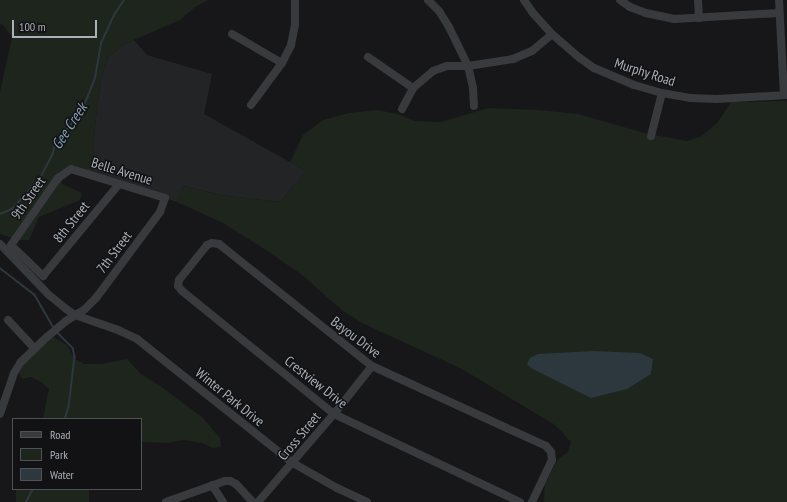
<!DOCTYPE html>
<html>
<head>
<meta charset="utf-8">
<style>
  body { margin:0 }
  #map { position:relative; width:787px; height:502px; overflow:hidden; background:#171719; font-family:"PT Sans Narrow",sans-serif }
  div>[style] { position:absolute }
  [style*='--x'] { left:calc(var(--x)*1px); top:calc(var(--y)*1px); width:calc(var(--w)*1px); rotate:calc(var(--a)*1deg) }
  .built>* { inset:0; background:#232426 }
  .green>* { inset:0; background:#1d251d; transform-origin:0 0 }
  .water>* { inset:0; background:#2d383e }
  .stream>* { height:1.5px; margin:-0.75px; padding:0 0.75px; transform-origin:0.75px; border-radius:0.75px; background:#2d383e }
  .minor>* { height:8px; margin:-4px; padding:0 4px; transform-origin:4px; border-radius:4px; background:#383a3e }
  span { translate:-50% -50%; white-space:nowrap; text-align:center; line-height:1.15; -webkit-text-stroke:3px #121214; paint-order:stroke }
  .street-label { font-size:14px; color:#a9b0b9 }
  .water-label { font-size:15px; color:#80a2b4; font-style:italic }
  .legend { position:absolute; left:12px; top:418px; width:130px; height:72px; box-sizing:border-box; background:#121214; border:1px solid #4e5156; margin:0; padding:5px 7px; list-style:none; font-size:12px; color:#a9b0b9 }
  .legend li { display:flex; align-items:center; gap:8px; height:20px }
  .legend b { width:20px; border:1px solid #4e5156 }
  .scale { position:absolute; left:12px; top:20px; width:85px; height:18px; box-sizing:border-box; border:2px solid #a9b0b9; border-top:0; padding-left:5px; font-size:12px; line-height:14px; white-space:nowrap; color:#a9b0b9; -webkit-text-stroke:3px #121214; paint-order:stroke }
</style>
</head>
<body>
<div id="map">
  <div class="built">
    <div style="clip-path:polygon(134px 40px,147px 55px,212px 74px,204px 114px,306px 171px,280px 202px,221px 195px,183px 186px,177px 202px,168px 199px,169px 196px,84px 170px,96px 160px,93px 148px,96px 117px,101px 78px,108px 58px,122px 45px)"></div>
  </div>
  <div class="green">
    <div style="clip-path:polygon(0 0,208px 0,195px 7px,180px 20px,122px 45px,108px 58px,101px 78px,96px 117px,93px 148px,96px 160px,92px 171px,69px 165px,12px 238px,0 234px,0 92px,12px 37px,3px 25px,0 24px)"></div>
    <div style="clip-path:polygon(787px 101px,787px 502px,544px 502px,545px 484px,558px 459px,568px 452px,571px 442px,555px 425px,462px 369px,364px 324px,343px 311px,302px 275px,269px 252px,223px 223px,177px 202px,182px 186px,221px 195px,280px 202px,306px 171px,290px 162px,303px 135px,323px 120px,349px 113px,377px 110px,398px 114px,415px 121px,441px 122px,488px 108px,538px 110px,578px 114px,648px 134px,647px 137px,653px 139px,655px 135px,687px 141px,702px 136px,717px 123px,731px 102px)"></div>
    <div style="clip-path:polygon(62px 179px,62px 184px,82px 193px,80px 200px,39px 217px,29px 240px,19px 240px)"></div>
    <div style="clip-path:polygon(52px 336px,67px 345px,75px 359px,84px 364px,101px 364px,127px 359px,141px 374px,159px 385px,203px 418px,220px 438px,221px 447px,213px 448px,202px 443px,184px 440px,166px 443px,141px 442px,141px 419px,43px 419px,49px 389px,41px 382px,31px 377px,22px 379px,19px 373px,24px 364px)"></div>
    <div style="left:16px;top:489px;width:73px;height:13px"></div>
  </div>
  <div class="water">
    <div style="clip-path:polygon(593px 351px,640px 353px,653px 359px,651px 374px,627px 389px,591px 398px,531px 368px,527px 364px,530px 358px,538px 354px)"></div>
  </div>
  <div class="stream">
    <div style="--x:0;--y:214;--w:13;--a:-23"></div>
    <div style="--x:12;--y:209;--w:40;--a:-47"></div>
    <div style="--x:39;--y:180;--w:27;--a:-62"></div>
    <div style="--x:52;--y:156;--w:16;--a:-75"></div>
    <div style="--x:56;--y:141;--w:38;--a:-48"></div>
    <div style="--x:81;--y:113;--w:38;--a:-68"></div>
    <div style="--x:95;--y:78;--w:36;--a:-80"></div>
    <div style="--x:101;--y:43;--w:31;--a:-65"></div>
    <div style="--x:114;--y:15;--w:18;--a:-56"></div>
    <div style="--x:0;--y:268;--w:44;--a:37.6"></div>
    <div style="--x:35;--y:295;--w:38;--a:60"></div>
    <div style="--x:58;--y:333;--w:21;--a:45"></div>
    <div style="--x:73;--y:348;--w:9;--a:77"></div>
    <div style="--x:75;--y:357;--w:50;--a:96.8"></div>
    <div style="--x:69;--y:407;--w:13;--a:108"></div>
    <div style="--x:26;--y:502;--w:15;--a:-62"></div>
  </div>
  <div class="minor">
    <div style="--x:428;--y:0;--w:16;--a:45"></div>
    <div style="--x:439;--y:11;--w:19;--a:58"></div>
    <div style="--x:449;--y:27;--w:43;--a:64"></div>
    <div style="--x:468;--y:66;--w:23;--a:77"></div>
    <div style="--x:473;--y:88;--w:18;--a:87"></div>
    <div style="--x:524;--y:0;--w:14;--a:56"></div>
    <div style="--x:532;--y:12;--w:30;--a:48"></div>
    <div style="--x:552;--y:34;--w:37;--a:41"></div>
    <div style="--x:580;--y:58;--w:17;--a:36"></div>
    <div style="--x:594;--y:68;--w:43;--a:23"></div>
    <div style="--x:634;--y:85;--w:29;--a:16"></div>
    <div style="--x:662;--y:93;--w:28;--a:10"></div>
    <div style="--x:690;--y:98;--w:27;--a:2"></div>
    <div style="--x:717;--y:99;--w:70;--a:-3.3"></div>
    <div style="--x:620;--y:0;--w:12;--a:35"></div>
    <div style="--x:630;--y:7;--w:17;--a:21"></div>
    <div style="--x:646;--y:13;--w:29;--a:12"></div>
    <div style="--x:674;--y:19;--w:105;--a:-3.3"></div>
    <div style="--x:698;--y:0;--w:18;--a:87"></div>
    <div style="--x:779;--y:0;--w:95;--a:87"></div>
    <div style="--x:232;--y:34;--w:58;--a:30.1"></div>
    <div style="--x:368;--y:57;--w:55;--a:34.6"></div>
    <div style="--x:251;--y:105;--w:52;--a:-53.6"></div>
    <div style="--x:282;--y:63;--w:20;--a:-63"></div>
    <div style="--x:291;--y:45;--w:21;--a:-79"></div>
    <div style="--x:295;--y:24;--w:24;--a:-90"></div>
    <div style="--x:402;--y:109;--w:24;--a:-62"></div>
    <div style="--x:413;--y:88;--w:26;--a:-40"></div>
    <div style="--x:433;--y:71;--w:15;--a:-20"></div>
    <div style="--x:447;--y:66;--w:21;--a:0"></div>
    <div style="--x:468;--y:66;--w:46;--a:-8.8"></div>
    <div style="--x:513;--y:59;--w:21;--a:-23"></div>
    <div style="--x:532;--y:51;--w:26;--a:-40"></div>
    <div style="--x:651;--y:136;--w:44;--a:-75.7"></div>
    <div style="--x:0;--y:244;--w:71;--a:46.1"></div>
    <div style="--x:49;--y:295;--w:22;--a:39"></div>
    <div style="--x:66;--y:309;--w:11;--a:34"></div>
    <div style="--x:75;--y:315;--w:46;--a:19.2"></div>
    <div style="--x:118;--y:330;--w:21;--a:25"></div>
    <div style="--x:137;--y:339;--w:199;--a:38.5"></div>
    <div style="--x:293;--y:463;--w:51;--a:29.6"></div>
    <div style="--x:337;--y:488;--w:33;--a:25"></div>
    <div style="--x:8;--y:320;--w:38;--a:47"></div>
    <div style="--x:0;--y:414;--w:43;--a:-71.1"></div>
    <div style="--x:14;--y:373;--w:13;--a:-58"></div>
    <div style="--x:21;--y:362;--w:36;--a:-44"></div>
    <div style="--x:47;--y:337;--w:25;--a:-40"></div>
    <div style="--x:66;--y:321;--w:22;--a:-32"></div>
    <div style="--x:85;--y:309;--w:16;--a:-45"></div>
    <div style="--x:96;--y:298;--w:107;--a:-53.3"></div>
    <div style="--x:160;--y:212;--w:15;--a:-70"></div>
    <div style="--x:165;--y:198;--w:98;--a:-162.9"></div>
    <div style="--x:71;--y:169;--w:16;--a:145"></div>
    <div style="--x:58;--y:178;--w:82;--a:125"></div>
    <div style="--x:11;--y:245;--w:45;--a:44.1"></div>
    <div style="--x:43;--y:276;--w:119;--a:-50.4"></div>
    <div style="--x:212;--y:485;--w:20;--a:57"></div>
    <div style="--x:166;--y:502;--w:63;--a:-19.6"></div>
    <div style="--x:225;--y:481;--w:5;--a:0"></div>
    <div style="--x:230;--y:481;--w:7;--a:27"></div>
    <div style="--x:236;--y:484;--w:25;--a:47"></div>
    <div style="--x:258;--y:502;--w:116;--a:-49.2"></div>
    <div style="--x:334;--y:414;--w:61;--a:-51.6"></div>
    <div style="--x:520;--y:502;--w:206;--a:-154.7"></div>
    <div style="--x:334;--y:414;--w:196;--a:-141"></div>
    <div style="--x:182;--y:291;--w:6;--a:-129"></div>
    <div style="--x:178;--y:286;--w:6;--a:-81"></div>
    <div style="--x:179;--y:280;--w:45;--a:-51.3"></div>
    <div style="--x:207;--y:245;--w:5;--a:-22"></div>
    <div style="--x:212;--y:243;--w:7;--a:8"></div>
    <div style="--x:219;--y:244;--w:196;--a:38.6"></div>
    <div style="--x:372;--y:366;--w:192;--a:24.7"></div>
    <div style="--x:546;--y:446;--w:8;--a:50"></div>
    <div style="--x:551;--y:452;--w:8;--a:83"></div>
    <div style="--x:552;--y:460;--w:47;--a:115.5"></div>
  </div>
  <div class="street-label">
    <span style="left:645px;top:72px;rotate:18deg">Murphy Road</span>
    <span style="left:122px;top:171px;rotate:17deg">Belle Avenue</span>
    <span style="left:28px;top:198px;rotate:-55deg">9th Street</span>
    <span style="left:71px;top:222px;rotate:-51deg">8th Street</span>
    <span style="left:114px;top:252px;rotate:-53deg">7th Street</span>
    <span style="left:356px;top:337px;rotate:37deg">Bayou Drive</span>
    <span style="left:316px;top:382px;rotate:38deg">Crestview Drive</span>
    <span style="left:230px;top:397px;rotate:39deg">Winter Park Drive</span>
    <span style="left:299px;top:436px;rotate:-50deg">Cross Street</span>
  </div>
  <div class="water-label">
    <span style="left:69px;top:126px;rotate:-57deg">Gee Creek</span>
  </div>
  <ul class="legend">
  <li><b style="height:5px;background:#383a3e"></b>Road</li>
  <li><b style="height:11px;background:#1d251d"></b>Park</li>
  <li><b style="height:11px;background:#2d383e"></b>Water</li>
  </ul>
  <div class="scale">100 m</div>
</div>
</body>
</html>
